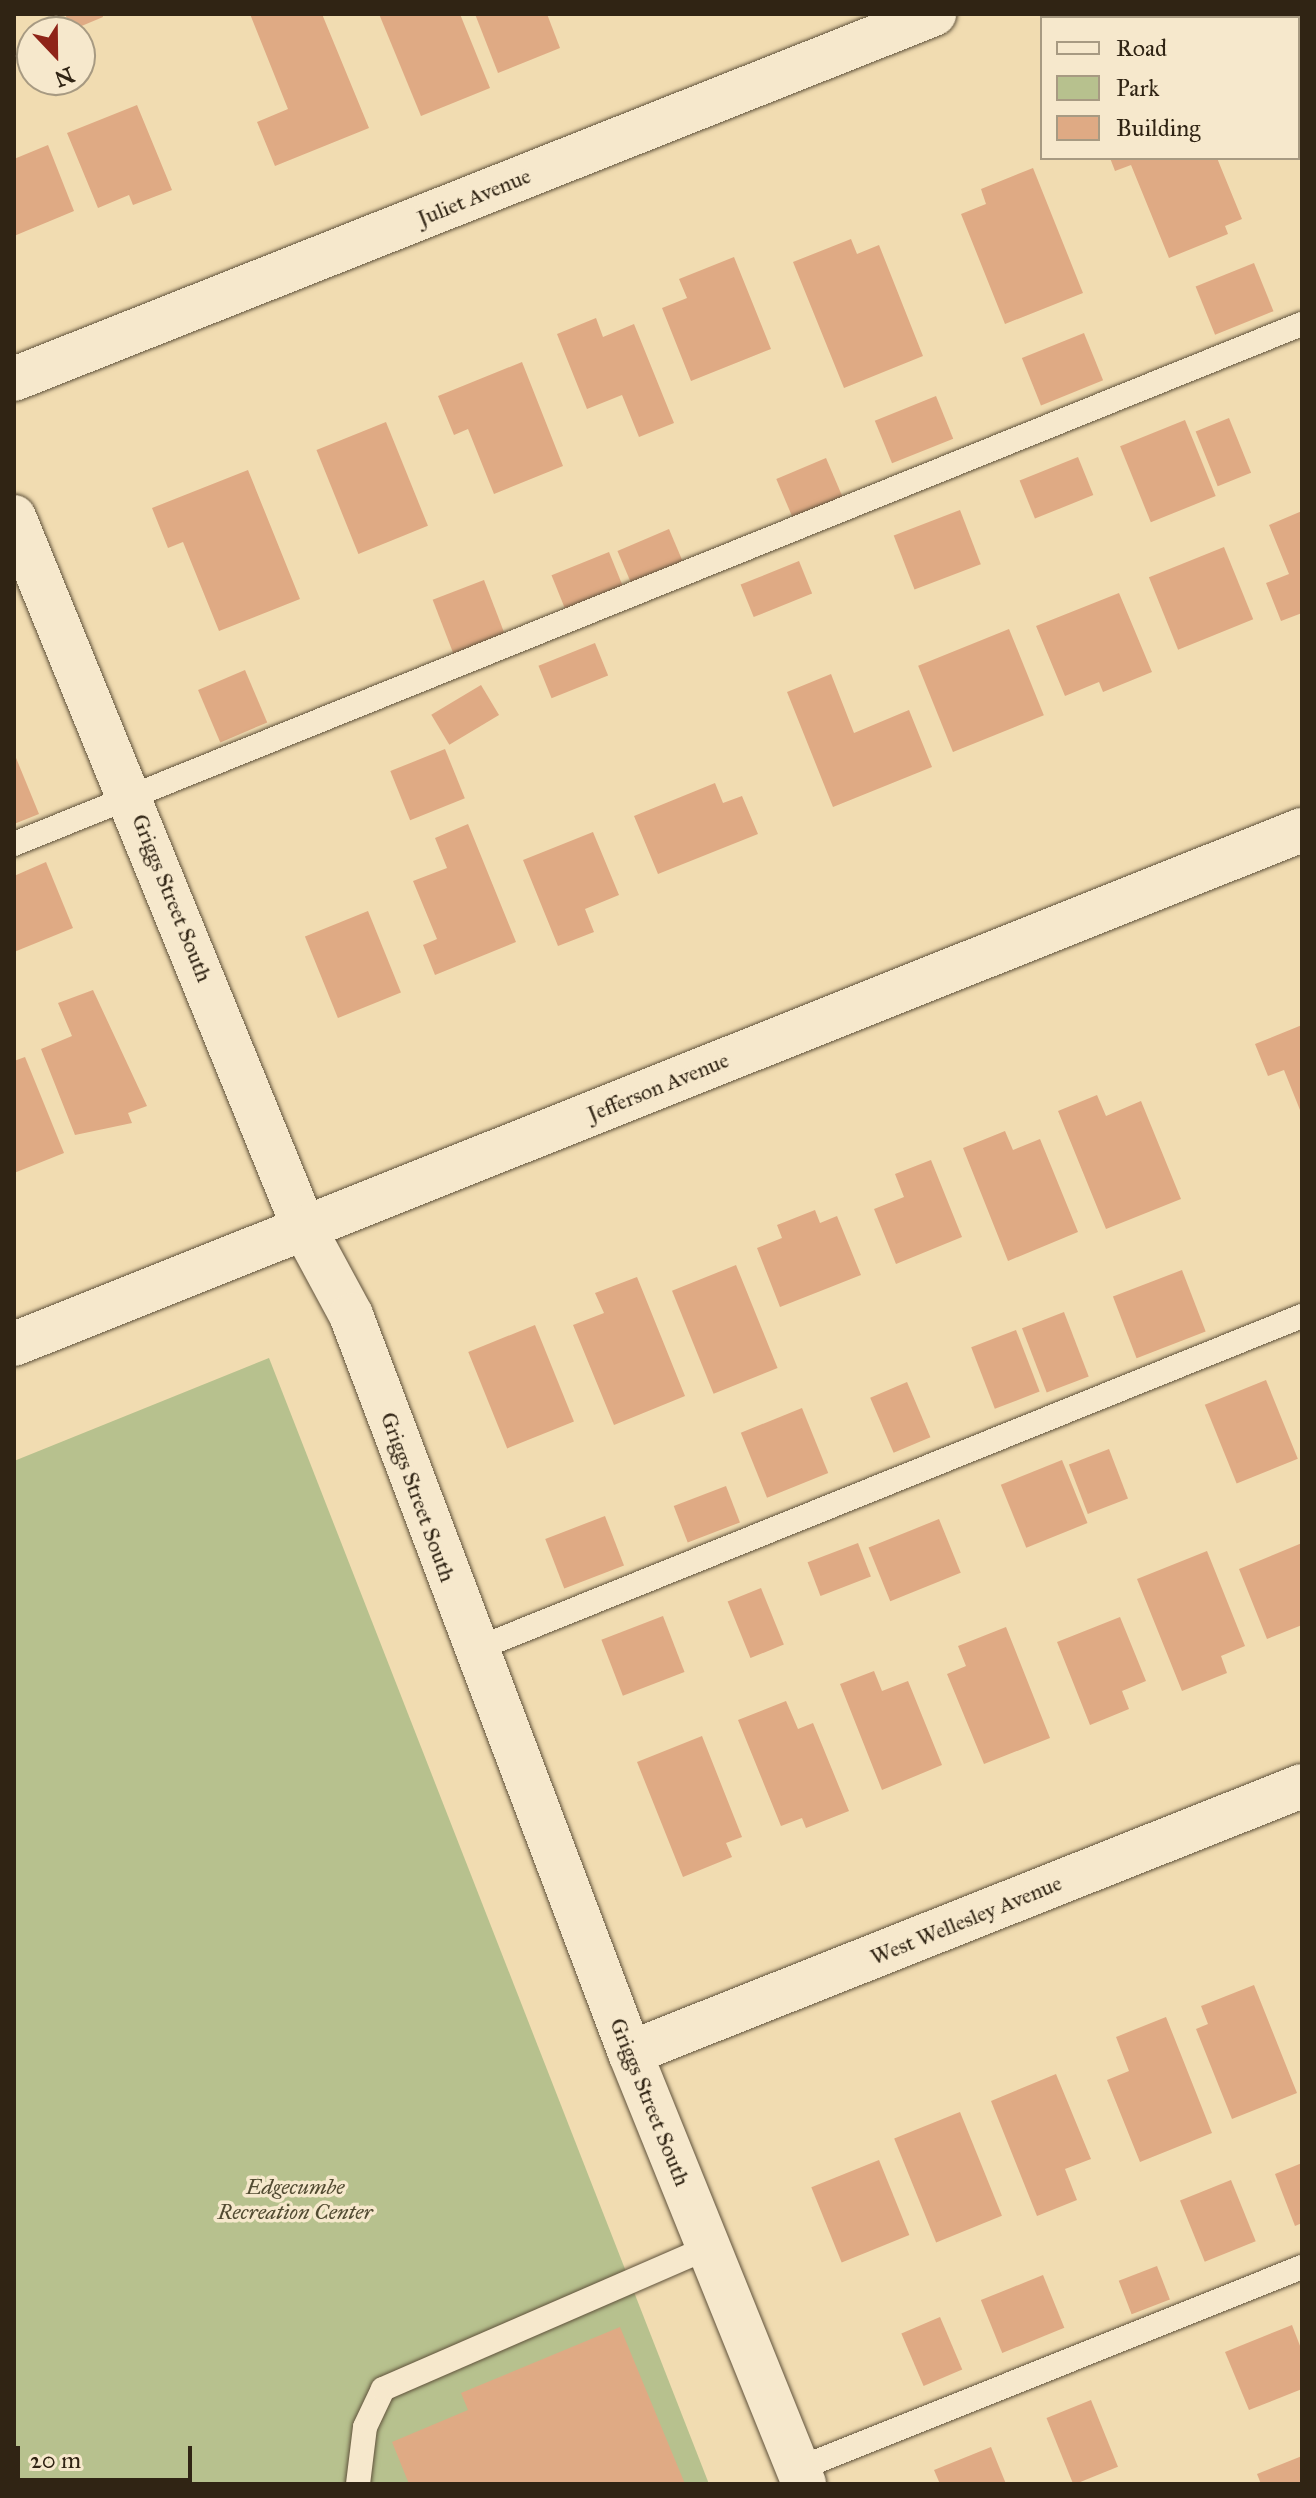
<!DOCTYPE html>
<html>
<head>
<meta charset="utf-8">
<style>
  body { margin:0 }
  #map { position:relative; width:1316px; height:2498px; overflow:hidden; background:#f1dcb1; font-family:"IM FELL Great Primer",serif }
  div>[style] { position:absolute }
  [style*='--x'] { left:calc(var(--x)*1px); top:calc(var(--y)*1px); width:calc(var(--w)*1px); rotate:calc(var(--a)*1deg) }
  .green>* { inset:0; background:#b7c18e }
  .building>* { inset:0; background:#dfaa84; transform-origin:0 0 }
  .roads { filter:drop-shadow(0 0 2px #60523b) drop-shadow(0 0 2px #60523b) }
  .lane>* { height:24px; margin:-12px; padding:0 12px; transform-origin:12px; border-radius:12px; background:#f6e8cc }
  .street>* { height:44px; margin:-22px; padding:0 22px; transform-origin:22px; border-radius:22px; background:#f6e8cc }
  span { translate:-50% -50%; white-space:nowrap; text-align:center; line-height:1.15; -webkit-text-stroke:7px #f6e8cc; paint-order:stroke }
  .street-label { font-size:22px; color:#302414 }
  .park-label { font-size:22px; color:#524b32; font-style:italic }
  .frame { position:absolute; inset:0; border:16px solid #302414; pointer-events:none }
  .legend { position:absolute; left:1040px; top:16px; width:260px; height:144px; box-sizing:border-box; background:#f6e8cc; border:2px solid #a79a82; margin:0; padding:10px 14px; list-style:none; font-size:24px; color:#302414 }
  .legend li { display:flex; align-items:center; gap:16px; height:40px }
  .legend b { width:40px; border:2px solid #a79a82 }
  .north { position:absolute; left:16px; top:16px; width:80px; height:80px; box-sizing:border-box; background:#f6e8cc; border:2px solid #a79a82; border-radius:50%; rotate:158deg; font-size:22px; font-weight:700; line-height:32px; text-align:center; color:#302414 }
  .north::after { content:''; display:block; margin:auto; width:28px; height:36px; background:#8f2418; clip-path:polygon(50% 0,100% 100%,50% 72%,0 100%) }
  .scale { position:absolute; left:16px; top:2446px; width:176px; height:36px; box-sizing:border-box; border:4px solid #302414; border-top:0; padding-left:10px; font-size:24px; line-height:28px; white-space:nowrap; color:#302414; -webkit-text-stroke:6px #f6e8cc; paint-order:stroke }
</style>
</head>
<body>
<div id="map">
  <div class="green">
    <div style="clip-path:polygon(269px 1358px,709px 2484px,14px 2484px,14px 1461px)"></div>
  </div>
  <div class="building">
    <div style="clip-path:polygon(65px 14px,102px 14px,103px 17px,72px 30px)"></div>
    <div style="clip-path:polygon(250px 14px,322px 14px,369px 128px,275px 166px,257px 122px,288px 109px)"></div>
    <div style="clip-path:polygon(379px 14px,460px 14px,490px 88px,421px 116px)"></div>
    <div style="clip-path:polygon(475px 14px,547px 14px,560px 48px,498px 73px)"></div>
    <div style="clip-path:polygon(137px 105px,172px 190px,133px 205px,129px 195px,98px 208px,67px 133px)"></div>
    <div style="clip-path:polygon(48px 145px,74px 211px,14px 236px,14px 159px)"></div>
    <div style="clip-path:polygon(1110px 158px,1217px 158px,1242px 219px,1225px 226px,1228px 234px,1169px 258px,1131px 165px,1115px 171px)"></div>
    <div style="clip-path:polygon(1033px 168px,1083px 293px,1005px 324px,961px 214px,986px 204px,981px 189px)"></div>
    <div style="clip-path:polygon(851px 239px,857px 254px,879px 245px,923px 356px,844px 388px,793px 262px)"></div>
    <div style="clip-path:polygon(734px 257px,771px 349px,691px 381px,662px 308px,687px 298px,679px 279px)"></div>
    <div style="left:1254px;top:263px;width:52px;height:63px;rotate:68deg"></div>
    <div style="clip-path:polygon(596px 318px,603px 337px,634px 324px,674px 423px,639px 437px,622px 395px,587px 409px,557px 334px)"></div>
    <div style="left:1084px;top:333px;width:51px;height:67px;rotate:68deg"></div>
    <div style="clip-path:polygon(522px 362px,563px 466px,494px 494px,468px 429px,454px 435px,438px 396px)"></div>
    <div style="left:936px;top:396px;width:46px;height:66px;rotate:68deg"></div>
    <div style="left:1229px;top:418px;width:59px;height:36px;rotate:68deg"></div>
    <div style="left:1185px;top:420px;width:82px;height:70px;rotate:68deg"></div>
    <div style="left:386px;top:422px;width:112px;height:75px;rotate:68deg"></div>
    <div style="left:1078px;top:457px;width:41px;height:63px;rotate:68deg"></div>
    <div style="left:826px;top:458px;width:44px;height:54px;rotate:67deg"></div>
    <div style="clip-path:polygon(248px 470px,300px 599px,219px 631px,183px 542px,168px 548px,152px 508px)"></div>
    <div style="left:960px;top:510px;width:58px;height:71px;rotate:69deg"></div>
    <div style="clip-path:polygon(1302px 511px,1302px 613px,1281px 621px,1266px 583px,1289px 574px,1269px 525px)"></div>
    <div style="left:669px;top:529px;width:36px;height:56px;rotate:67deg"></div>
    <div style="left:1224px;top:547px;width:78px;height:81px;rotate:68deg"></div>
    <div style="left:609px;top:552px;width:38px;height:62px;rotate:68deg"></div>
    <div style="left:799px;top:561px;width:35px;height:63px;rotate:68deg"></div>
    <div style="left:484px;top:580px;width:58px;height:55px;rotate:69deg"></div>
    <div style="clip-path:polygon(1119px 593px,1152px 672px,1103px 692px,1099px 682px,1065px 696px,1036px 626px)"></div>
    <div style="left:1009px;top:629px;width:93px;height:98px;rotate:68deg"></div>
    <div style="left:595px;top:643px;width:35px;height:61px;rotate:68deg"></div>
    <div style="left:245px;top:670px;width:57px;height:51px;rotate:67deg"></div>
    <div style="clip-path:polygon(831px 674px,854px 733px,909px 710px,932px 767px,833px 807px,787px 692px)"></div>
    <div style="left:481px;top:685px;width:35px;height:58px;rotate:59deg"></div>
    <div style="left:445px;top:749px;width:53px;height:59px;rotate:68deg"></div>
    <div style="clip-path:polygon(14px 753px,39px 814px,14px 824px)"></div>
    <div style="clip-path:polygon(715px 783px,723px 803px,742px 796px,758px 834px,658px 874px,634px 816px)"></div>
    <div style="clip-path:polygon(468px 824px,516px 942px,435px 975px,423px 945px,437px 939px,413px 881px,447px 868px,435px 838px)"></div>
    <div style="clip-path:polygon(593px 832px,619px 895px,585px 909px,594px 932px,558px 946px,523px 860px)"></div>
    <div style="clip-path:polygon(46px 862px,73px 928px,14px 952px,14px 876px)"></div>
    <div style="left:368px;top:911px;width:88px;height:68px;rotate:68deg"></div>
    <div style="clip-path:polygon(93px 990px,147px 1106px,128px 1113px,132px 1123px,75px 1135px,41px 1049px,72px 1036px,58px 1003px)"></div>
    <div style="clip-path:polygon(1302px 1025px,1302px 1115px,1284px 1070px,1268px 1076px,1255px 1044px)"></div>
    <div style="clip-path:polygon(25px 1057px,64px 1153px,14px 1173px,14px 1061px)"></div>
    <div style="clip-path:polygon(1097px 1095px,1106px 1116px,1141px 1101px,1181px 1199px,1106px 1229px,1058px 1111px)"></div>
    <div style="clip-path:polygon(1005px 1131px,1013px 1150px,1040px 1139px,1078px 1232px,1008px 1261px,963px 1148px)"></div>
    <div style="clip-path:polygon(931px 1160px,962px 1237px,896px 1264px,874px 1209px,904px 1197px,895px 1174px)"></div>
    <div style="clip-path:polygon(815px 1210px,820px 1223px,837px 1216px,861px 1275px,780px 1307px,757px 1248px,782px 1238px,777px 1225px)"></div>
    <div style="left:736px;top:1265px;width:111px;height:69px;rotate:68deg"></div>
    <div style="left:1182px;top:1270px;width:66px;height:74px;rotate:69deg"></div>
    <div style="clip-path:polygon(637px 1277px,685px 1396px,614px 1425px,573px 1325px,604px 1313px,595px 1293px)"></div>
    <div style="left:1064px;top:1312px;width:69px;height:45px;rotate:69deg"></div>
    <div style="left:535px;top:1325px;width:104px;height:72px;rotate:68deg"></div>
    <div style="left:1016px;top:1330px;width:66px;height:48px;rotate:69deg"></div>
    <div style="left:1266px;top:1380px;width:85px;height:66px;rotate:68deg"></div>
    <div style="left:907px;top:1382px;width:60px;height:40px;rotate:67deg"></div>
    <div style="left:802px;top:1408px;width:70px;height:66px;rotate:68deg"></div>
    <div style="left:1109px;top:1449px;width:53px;height:43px;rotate:69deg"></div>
    <div style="left:1062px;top:1460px;width:68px;height:66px;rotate:68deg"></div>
    <div style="left:726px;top:1486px;width:39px;height:56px;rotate:69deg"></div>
    <div style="left:605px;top:1516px;width:53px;height:64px;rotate:69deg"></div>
    <div style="left:939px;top:1519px;width:58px;height:76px;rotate:68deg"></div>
    <div style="left:858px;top:1543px;width:36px;height:54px;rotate:69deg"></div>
    <div style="clip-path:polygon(1302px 1543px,1302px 1625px,1267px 1639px,1239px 1569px)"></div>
    <div style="clip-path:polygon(1207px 1551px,1245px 1646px,1221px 1656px,1227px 1673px,1182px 1691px,1137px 1579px)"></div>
    <div style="left:761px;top:1588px;width:61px;height:36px;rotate:68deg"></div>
    <div style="left:663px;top:1616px;width:60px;height:66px;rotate:69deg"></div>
    <div style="clip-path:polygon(1120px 1617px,1146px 1681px,1122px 1691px,1129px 1709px,1090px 1725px,1057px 1642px)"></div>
    <div style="clip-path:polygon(1006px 1627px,1050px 1738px,984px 1764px,947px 1674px,966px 1666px,958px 1646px)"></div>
    <div style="clip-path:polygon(874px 1671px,882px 1691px,908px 1681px,942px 1765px,882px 1790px,840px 1684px)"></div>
    <div style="clip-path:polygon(786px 1701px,798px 1729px,813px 1723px,849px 1811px,806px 1828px,802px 1818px,781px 1826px,738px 1720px)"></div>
    <div style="clip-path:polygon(702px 1736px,742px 1837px,726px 1843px,732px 1857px,683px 1877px,637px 1762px)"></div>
    <div style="clip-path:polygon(1254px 1985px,1297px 2093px,1232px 2119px,1196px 2029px,1208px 2024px,1201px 2006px)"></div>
    <div style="clip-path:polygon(1166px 2017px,1212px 2133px,1140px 2162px,1107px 2080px,1129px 2071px,1116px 2037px)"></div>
    <div style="clip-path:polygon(1056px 2074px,1091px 2159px,1065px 2169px,1077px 2200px,1037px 2216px,991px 2101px)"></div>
    <div style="left:960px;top:2112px;width:112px;height:71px;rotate:68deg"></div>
    <div style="left:879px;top:2160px;width:81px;height:73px;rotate:68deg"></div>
    <div style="clip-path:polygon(1302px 2163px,1302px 2223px,1295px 2226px,1275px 2174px)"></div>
    <div style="left:1231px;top:2180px;width:66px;height:55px;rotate:68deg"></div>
    <div style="left:1157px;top:2266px;width:36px;height:41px;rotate:69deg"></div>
    <div style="left:1043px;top:2275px;width:57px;height:67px;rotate:68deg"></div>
    <div style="left:940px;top:2317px;width:57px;height:42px;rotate:67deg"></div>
    <div style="clip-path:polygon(1292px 2325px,1302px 2351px,1302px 2389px,1249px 2410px,1225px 2352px)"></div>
    <div style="clip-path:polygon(620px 2327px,685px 2484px,409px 2484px,392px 2442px,468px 2410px,461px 2393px)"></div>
    <div style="left:1091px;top:2400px;width:72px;height:48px;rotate:68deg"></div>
    <div style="clip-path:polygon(991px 2447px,1006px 2484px,940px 2484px,934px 2470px)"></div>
    <div style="clip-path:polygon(1302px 2456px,1302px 2484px,1261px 2484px,1257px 2474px)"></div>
  </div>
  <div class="roads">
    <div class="lane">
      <div style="--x:14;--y:844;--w:1389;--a:-21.99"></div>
      <div style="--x:474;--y:1650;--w:893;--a:-21.97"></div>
      <div style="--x:798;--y:2469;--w:543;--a:-21.84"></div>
      <div style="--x:358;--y:2484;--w:57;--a:-83"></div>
      <div style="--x:365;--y:2427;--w:42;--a:-64.7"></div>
      <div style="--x:383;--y:2389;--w:354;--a:-23.5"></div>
    </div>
    <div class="street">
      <div style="--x:14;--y:379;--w:990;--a:-21.64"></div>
      <div style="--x:14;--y:517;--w:768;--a:67.81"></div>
      <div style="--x:304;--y:1228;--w:99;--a:61.6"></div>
      <div style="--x:351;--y:1315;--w:789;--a:69.29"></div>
      <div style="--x:630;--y:2053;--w:465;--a:68"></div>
      <div style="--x:14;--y:1344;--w:1387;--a:-21.76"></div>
      <div style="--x:630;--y:2053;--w:723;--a:-21.67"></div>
    </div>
  </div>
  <div class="street-label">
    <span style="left:474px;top:197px;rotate:-22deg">Juliet Avenue</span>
    <span style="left:172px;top:898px;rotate:68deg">Griggs Street South</span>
    <span style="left:658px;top:1087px;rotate:-22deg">Jefferson Avenue</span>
    <span style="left:418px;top:1497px;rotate:70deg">Griggs Street South</span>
    <span style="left:966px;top:1920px;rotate:-22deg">West Wellesley Avenue</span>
    <span style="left:650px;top:2102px;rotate:68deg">Griggs Street South</span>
  </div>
  <div class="park-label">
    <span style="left:295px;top:2199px">Edgecumbe<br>Recreation Center</span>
  </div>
  <div class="frame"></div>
  <ul class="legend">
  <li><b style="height:10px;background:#f6e8cc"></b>Road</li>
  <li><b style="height:22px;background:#b7c18e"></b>Park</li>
  <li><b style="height:22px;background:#dfaa84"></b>Building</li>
  </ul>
  <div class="north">N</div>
  <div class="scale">20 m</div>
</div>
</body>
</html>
